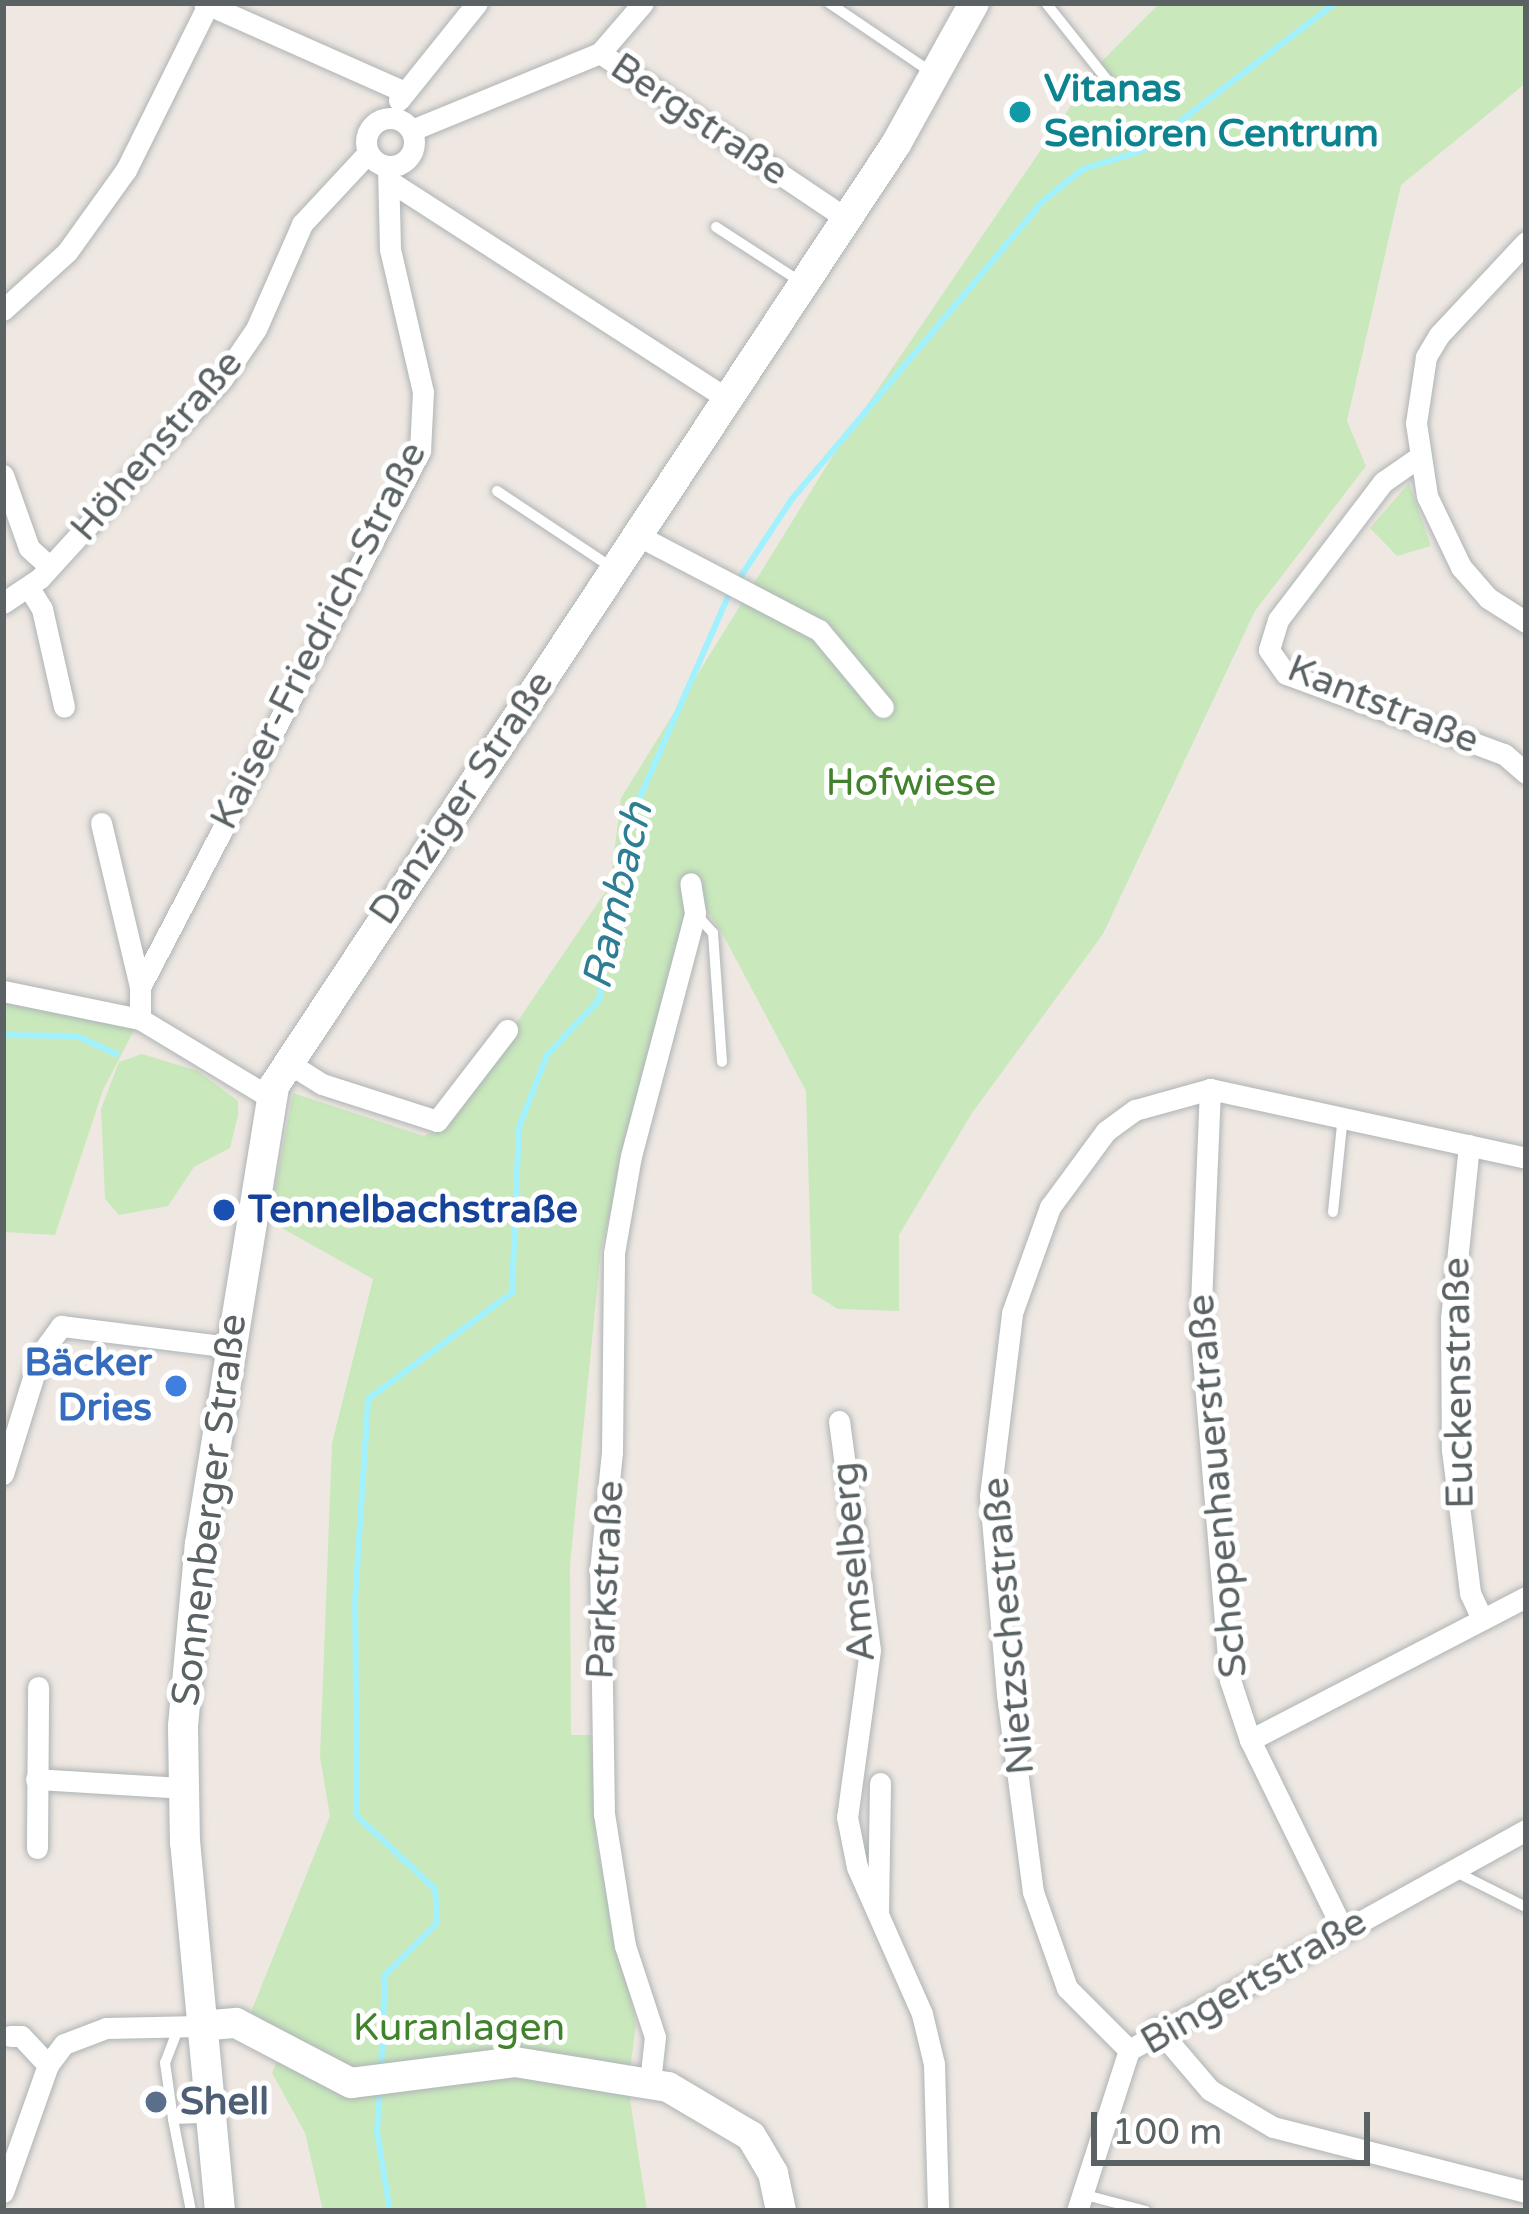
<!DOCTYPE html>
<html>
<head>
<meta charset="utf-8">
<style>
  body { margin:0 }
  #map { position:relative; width:1529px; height:2214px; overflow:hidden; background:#efe8e2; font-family:"Varela Round",sans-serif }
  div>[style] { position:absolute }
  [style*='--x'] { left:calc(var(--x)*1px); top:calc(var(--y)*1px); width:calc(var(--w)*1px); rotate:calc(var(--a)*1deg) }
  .green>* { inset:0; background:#c9e9bc }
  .stream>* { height:6px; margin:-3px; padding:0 3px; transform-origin:3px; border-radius:3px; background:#a2f1ff }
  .roads { filter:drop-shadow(0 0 3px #aeb4b6) drop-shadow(0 0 3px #aeb4b6) }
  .lane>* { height:10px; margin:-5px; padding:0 5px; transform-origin:5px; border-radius:5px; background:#fff }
  .street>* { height:21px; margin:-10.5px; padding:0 10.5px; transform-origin:10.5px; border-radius:10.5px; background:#fff }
  .street>.ring { margin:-10.5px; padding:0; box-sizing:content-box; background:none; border:21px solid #fff; border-radius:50% }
  .secondary>* { height:30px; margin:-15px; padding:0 15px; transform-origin:15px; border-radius:15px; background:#fff }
  .dots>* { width:33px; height:33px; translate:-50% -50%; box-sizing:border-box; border:6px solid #fff; border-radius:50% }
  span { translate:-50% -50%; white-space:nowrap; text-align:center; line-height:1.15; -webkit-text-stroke:10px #fff; paint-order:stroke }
  .culture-label { font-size:39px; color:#0d838f; font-weight:700 }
  .left { translate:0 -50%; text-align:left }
  .street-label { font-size:39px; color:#5a6264 }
  .park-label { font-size:39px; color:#41822c }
  .transit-label { font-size:39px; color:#164399; font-weight:700 }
  .shop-label { font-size:39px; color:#366cbe; font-weight:700 }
  .right { translate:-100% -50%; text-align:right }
  .service-label { font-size:39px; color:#4e5e75; font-weight:700 }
  .water-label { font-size:42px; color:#2d7e95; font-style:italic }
  .frame { position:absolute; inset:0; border:6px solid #5a6264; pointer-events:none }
  .scale { position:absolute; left:1091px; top:2112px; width:279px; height:54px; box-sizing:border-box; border:6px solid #5a6264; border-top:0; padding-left:15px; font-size:36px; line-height:42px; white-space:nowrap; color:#5a6264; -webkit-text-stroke:9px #fff; paint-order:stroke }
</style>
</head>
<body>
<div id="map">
  <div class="green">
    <div style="clip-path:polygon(1160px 3px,1526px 3px,1526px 83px,1401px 185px,1347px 421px,1366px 466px,1255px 611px,1103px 934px,972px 1113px,899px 1235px,899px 1311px,838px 1309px,812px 1293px,806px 1091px,722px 933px,704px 907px,685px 914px,601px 1249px,570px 1565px,571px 1735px,591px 1735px,596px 1844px,636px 2024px,628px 2086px,647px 2211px,323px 2211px,305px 2133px,272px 2073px,286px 2038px,251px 2012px,330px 1816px,320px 1757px,332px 1443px,373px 1279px,269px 1221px,293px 1093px,424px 1136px,446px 1127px,610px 885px,621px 798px,837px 449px,1100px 63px)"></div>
    <div style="clip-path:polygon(1409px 483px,1431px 546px,1397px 556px,1370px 528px)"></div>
    <div style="clip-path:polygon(3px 991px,140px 1019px,103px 1090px,55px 1235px,3px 1232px)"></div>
    <div style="clip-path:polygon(142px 1054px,198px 1071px,238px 1101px,238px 1115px,230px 1148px,194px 1167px,168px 1206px,119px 1215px,105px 1199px,101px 1109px,119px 1062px)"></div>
  </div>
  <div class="stream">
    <div style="--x:739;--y:579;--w:96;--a:-56.5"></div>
    <div style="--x:792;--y:499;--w:390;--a:-49.9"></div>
    <div style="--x:1043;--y:201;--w:51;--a:-38.7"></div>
    <div style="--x:1083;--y:169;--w:61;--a:-17.2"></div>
    <div style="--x:1141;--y:151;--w:244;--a:-37.3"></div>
    <div style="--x:3;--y:1035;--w:74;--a:0.8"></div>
    <div style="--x:77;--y:1036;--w:43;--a:24.8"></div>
    <div style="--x:381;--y:2070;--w:95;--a:-87.6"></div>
    <div style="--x:385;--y:1975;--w:74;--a:-45"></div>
    <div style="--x:437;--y:1923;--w:34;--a:-93"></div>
    <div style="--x:435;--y:1889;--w:107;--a:-136.9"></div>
    <div style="--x:357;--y:1816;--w:214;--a:-90.5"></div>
    <div style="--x:355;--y:1602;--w:203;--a:-86.3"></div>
    <div style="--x:368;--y:1399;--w:179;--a:-36.4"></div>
    <div style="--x:512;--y:1293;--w:166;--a:-87.6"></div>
    <div style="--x:519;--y:1127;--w:77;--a:-68.7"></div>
    <div style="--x:547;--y:1055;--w:76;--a:-46.6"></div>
    <div style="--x:599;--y:1000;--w:173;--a:-81"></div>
    <div style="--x:626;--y:829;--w:261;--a:-66.3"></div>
    <div style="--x:380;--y:2089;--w:42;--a:94.1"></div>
    <div style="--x:377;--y:2131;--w:81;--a:80.8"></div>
  </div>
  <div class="roads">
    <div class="lane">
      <div style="--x:829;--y:3;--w:127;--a:34.1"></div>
      <div style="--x:1046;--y:3;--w:119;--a:51.5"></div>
      <div style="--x:716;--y:227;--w:101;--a:32.9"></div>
      <div style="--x:497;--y:491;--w:141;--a:33.7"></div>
      <div style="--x:695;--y:913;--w:27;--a:48"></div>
      <div style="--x:713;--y:933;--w:129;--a:86"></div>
      <div style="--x:1333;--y:1212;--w:97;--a:-84.1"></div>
      <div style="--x:1456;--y:1872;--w:78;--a:26.6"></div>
      <div style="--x:173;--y:2119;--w:57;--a:-98.1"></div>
      <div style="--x:165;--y:2063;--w:40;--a:-69"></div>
      <div style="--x:1082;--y:2194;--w:66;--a:14.9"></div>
      <div style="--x:191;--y:2211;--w:94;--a:-101.1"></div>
      <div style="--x:173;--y:2119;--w:34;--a:-2"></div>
    </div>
    <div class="street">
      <div style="--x:204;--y:3;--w:218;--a:23.9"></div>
      <div style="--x:600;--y:53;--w:66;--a:-49.3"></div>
      <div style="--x:399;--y:100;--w:124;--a:-51.2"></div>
      <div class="ring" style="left:366px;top:118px;width:27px;height:27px"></div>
      <div style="--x:412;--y:130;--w:203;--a:-22.3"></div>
      <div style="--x:600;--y:53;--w:298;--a:33.9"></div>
      <div style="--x:391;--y:182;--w:401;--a:32.8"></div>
      <div style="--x:1526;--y:242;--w:127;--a:133.1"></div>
      <div style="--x:1439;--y:335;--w:26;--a:121"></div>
      <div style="--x:1426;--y:357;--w:67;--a:98.6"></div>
      <div style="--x:1416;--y:423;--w:74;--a:81.4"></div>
      <div style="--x:1427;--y:496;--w:79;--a:64.4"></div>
      <div style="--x:1461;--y:567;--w:41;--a:48.9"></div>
      <div style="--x:1488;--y:598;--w:45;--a:32.3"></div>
      <div style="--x:3;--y:310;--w:86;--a:-42.2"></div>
      <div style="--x:67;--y:252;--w:101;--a:-54.3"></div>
      <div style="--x:126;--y:170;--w:186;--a:-63.6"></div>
      <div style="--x:1416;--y:459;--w:40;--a:145.1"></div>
      <div style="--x:1383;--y:482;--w:173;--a:127.3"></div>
      <div style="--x:1278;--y:620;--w:31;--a:107"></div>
      <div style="--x:1269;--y:650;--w:29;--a:55"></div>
      <div style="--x:1286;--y:674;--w:232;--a:20.2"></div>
      <div style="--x:1504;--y:754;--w:29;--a:41"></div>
      <div style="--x:3;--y:475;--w:77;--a:70.4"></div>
      <div style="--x:29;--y:548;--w:28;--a:42"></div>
      <div style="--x:637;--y:535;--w:205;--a:27.6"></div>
      <div style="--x:819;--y:630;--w:100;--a:50.3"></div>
      <div style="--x:29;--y:588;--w:25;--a:58"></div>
      <div style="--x:42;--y:609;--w:100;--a:77.3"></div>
      <div style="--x:3;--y:603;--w:45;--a:-34"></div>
      <div style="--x:40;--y:578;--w:270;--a:-47.6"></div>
      <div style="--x:222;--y:379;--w:60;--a:-55.8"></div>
      <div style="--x:256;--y:329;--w:115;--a:-66.3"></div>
      <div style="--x:302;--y:224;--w:97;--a:-47.1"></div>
      <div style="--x:101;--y:823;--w:169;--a:76.6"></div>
      <div style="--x:3;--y:991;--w:140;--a:11.6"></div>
      <div style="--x:140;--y:1019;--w:153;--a:31.1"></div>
      <div style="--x:140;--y:1019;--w:32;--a:-90"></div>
      <div style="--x:140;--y:987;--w:605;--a:-62.42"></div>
      <div style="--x:420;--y:451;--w:59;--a:-87.1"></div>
      <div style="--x:423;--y:392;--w:147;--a:-103"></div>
      <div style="--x:390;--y:249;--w:82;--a:-91.4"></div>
      <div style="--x:287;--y:1062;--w:41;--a:32.2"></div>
      <div style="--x:322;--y:1084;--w:121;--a:17.8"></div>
      <div style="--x:437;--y:1121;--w:115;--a:-52.4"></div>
      <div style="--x:1210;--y:1089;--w:235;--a:92.4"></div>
      <div style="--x:1200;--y:1324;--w:357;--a:85.2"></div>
      <div style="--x:1230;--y:1680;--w:63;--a:71.6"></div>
      <div style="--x:1250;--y:1740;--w:212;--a:63.9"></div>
      <div style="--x:1469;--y:1145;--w:174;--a:95.9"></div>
      <div style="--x:1451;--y:1318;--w:132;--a:89.6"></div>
      <div style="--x:1452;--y:1450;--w:144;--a:82.8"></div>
      <div style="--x:1470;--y:1593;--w:29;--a:65"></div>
      <div style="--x:839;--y:1421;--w:231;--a:82.3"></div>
      <div style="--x:870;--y:1650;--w:169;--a:97.8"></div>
      <div style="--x:847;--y:1817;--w:51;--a:78.7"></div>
      <div style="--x:857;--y:1867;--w:161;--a:66.1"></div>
      <div style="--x:922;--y:2014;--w:51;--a:76.5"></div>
      <div style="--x:934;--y:2064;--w:147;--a:88.4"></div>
      <div style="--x:3;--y:1474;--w:125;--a:-72.7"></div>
      <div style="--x:40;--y:1355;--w:36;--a:-54"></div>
      <div style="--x:61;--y:1326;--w:169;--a:7.1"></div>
      <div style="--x:1250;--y:1740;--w:311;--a:-27.4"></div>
      <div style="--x:36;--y:1779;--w:147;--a:3.5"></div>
      <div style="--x:37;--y:1848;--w:161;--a:-89.6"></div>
      <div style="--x:878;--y:1912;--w:129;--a:-89.1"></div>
      <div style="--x:1157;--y:2028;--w:82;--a:49.5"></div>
      <div style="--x:1210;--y:2090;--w:73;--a:30.4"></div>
      <div style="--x:1273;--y:2127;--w:261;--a:14.4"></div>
      <div style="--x:10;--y:2036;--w:11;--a:0"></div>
      <div style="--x:21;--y:2036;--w:40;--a:47"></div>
      <div style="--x:1129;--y:2050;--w:88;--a:-135"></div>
      <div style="--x:1067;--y:1988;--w:102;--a:-109.5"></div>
      <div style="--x:1033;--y:1892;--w:200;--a:-97.5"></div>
      <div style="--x:1007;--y:1694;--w:199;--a:-94.9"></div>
      <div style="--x:990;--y:1496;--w:184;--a:-83.1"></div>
      <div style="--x:1012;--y:1313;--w:113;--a:-70.3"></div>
      <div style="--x:1050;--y:1207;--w:94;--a:-53.6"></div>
      <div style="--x:1106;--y:1131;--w:36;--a:-36"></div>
      <div style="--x:1135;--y:1110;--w:78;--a:-15.6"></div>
      <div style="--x:1210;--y:1089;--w:323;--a:12.3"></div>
      <div style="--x:650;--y:2082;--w:45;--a:-83.7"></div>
      <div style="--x:655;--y:2037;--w:96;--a:-108.2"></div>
      <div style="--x:625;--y:1946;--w:134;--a:-99"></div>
      <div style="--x:604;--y:1814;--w:244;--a:-90.9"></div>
      <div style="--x:600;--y:1570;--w:119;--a:-84.2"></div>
      <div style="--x:612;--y:1452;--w:199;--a:-89.4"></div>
      <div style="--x:614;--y:1253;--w:98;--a:-80.1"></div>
      <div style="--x:631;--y:1156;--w:251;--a:-75.2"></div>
      <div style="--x:695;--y:913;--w:30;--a:-99"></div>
      <div style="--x:3;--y:2192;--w:135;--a:-70.5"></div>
      <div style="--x:48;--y:2065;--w:26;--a:-53"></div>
      <div style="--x:64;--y:2044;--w:45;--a:-20.9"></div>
      <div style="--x:106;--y:2028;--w:94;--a:-1.2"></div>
      <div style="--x:1077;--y:2211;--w:169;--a:-72.1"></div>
      <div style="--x:1129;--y:2050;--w:454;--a:-29"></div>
    </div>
    <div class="secondary">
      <div style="--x:200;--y:2026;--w:36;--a:-5"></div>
      <div style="--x:236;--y:2023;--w:130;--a:27.6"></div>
      <div style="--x:351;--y:2083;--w:165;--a:-7.3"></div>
      <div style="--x:515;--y:2062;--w:155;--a:9.3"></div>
      <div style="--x:668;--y:2087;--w:96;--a:30.6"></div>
      <div style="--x:751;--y:2136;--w:43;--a:59.3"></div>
      <div style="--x:773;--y:2173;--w:39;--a:78"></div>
      <div style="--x:220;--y:2211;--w:370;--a:-95.4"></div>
      <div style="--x:185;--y:1843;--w:117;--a:-91"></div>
      <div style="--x:183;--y:1726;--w:183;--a:-84.7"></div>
      <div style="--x:200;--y:1544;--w:464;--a:-80.8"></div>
      <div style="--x:274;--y:1086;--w:1129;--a:-56.56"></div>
      <div style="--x:896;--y:144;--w:161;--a:-61"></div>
    </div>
  </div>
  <div class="dots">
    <div style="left:1020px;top:112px;background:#0f9aa8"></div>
    <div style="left:224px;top:1210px;background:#1a4fb4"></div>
    <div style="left:176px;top:1386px;background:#3f7fe0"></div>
    <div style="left:156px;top:2102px;background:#5c6f8a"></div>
  </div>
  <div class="culture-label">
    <span class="left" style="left:1044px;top:112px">Vitanas<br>Senioren Centrum</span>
  </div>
  <div class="street-label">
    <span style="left:699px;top:120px;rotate:34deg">Bergstraße</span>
    <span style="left:157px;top:446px;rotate:-49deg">Höhenstraße</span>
    <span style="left:319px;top:636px;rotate:-63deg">Kaiser-Friedrich-Straße</span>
    <span style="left:1383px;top:705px;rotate:22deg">Kantstraße</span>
    <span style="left:462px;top:798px;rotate:-56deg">Danziger Straße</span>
    <span style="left:1459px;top:1383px;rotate:-91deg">Euckenstraße</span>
    <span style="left:1218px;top:1486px;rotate:-95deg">Schopenhauerstraße</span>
    <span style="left:210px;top:1510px;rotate:-83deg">Sonnenberger Straße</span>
    <span style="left:854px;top:1562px;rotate:-95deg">Amselberg</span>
    <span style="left:606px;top:1580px;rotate:-87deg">Parkstraße</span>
    <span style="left:1009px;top:1626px;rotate:-95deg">Nietzschestraße</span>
    <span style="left:1254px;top:1982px;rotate:-30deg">Bingertstraße</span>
  </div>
  <div class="park-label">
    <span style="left:911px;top:783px">Hofwiese</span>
    <span style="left:459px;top:2028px">Kuranlagen</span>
  </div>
  <div class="transit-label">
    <span class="left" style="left:248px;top:1210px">Tennelbachstraße</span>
  </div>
  <div class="shop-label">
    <span class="right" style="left:152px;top:1386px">Bäcker<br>Dries</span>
  </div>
  <div class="service-label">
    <span class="left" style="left:180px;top:2102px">Shell</span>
  </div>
  <div class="water-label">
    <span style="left:618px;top:896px;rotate:-77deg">Rambach</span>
  </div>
  <div class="frame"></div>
  <div class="scale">100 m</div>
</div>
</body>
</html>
